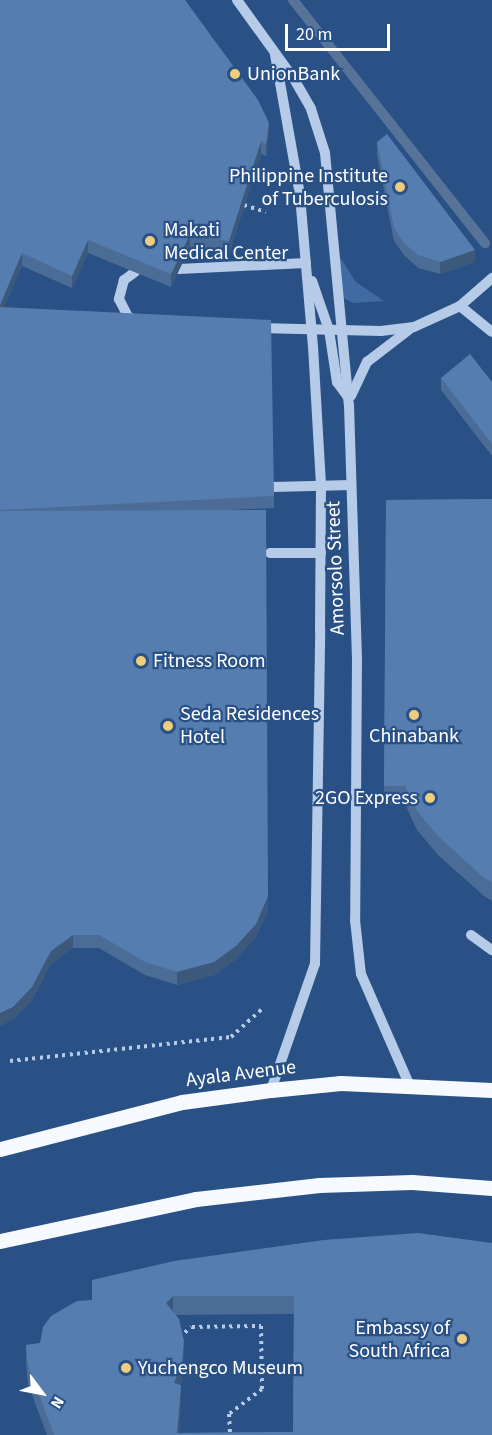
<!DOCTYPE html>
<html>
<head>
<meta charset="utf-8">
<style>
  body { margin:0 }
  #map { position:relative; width:492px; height:1435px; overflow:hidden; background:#2a5186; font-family:"Source Sans 3",sans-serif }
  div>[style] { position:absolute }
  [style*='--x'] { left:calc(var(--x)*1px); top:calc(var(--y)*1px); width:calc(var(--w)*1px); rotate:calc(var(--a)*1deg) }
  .green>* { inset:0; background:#3f6ba2 }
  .stream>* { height:10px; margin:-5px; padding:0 5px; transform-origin:5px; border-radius:5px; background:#587398 }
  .path>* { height:4px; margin-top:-2px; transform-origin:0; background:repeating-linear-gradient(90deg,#b5cbe7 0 3px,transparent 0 7.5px) }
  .minor>* { height:10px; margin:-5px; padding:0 5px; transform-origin:5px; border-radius:5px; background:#b5cbe7 }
  .major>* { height:15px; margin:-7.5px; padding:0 7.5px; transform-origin:7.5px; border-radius:7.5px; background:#f6f9fe }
  .wall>* { inset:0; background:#4a6c96 }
  .shaded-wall>* { inset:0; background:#3c587a }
  .building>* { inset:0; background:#567daf }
  .dots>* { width:16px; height:16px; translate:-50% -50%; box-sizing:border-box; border:3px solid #2a5186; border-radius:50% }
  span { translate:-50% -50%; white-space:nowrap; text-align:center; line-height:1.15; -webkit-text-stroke:4.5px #2a5186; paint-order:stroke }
  .poi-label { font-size:20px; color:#fff }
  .left { translate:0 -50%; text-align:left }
  .right { translate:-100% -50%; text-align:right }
  .street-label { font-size:20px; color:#fff }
  .north { position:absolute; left:12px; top:1363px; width:60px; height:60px; -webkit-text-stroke:4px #2a5186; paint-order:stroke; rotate:122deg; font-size:16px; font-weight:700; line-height:24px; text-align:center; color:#fff }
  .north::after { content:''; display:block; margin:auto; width:21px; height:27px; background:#fff; clip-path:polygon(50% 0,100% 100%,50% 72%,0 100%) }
  .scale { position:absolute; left:285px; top:24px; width:105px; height:27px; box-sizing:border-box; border:3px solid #fff; border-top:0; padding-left:8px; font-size:18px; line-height:21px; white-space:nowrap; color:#fff; -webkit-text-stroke:4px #2a5186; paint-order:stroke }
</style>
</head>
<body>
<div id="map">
  <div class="green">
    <div style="clip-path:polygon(334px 248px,356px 282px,384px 301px,353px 303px,340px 296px)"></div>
  </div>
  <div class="stream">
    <div style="--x:293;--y:0;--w:310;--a:51.7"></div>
  </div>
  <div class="path">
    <div style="--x:244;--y:205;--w:23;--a:18"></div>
    <div style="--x:10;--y:1061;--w:222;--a:-6.2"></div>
    <div style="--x:231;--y:1037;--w:43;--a:-42.2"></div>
    <div style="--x:179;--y:1337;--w:16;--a:-38"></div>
    <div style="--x:192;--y:1327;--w:69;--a:-0.8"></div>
    <div style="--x:261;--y:1326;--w:63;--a:89.1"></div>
    <div style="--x:262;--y:1389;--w:41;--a:142.9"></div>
    <div style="--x:229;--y:1414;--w:21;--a:87"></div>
  </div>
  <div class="minor">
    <div style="--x:237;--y:0;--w:97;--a:54.2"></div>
    <div style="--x:294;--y:79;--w:34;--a:60"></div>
    <div style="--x:311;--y:109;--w:46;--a:72.3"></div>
    <div style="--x:325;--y:153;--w:253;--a:84.6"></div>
    <div style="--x:349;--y:405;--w:253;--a:88.2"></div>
    <div style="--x:357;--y:658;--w:262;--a:90.4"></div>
    <div style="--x:355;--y:920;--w:54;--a:83.7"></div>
    <div style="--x:361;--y:974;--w:120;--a:66.4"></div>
    <div style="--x:179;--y:269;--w:127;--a:-2.7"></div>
    <div style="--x:135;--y:272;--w:14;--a:144"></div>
    <div style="--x:124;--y:280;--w:20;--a:105"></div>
    <div style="--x:119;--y:299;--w:20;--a:63"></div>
    <div style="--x:128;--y:317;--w:9;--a:21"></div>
    <div style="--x:312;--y:281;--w:52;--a:70.9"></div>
    <div style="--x:329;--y:330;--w:53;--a:81.3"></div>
    <div style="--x:337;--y:382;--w:19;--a:54"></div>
    <div style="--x:460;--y:306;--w:41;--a:39.1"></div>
    <div style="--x:259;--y:328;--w:122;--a:1.4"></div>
    <div style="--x:381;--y:331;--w:33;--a:-7"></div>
    <div style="--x:414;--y:327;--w:51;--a:-24.5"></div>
    <div style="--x:460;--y:306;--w:43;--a:-41.2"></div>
    <div style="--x:351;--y:396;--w:38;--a:-65"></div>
    <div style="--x:367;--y:362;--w:54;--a:-37.5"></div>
    <div style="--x:273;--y:487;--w:78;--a:-1.5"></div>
    <div style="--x:270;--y:553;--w:51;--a:0"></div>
    <div style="--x:471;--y:935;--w:26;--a:36"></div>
    <div style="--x:271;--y:1090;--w:133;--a:-70.8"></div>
    <div style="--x:315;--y:964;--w:334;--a:-89.1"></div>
    <div style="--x:320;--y:630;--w:145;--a:-89.6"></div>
    <div style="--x:321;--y:485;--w:138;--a:-93.3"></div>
    <div style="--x:313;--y:347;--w:153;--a:-94.9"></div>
    <div style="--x:300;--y:195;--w:143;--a:-100.1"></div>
  </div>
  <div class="major">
    <div style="--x:0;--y:1149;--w:188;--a:-14.5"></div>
    <div style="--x:182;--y:1102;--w:90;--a:-7.7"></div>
    <div style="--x:271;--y:1090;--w:70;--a:-5.7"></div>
    <div style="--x:341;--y:1083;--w:151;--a:2.7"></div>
    <div style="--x:0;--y:1241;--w:200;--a:-12.1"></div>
    <div style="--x:196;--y:1199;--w:124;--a:-6.5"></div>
    <div style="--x:319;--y:1185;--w:93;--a:-1.8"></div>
    <div style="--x:412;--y:1182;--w:80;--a:4.3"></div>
  </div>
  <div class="wall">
    <div style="clip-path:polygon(0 0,269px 135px,266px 156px,261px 154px,229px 254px,190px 247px,171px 287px,88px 253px,72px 288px,22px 266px,4px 307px,274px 496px,274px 508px,230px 510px,268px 909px,256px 937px,236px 959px,214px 975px,177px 985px,145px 975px,99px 948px,73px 948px,51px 964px,32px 1000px,13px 1019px,0 1026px)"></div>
    <div style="clip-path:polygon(377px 142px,475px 262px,440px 274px,418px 268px,404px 255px,394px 241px,377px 155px)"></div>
    <div style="clip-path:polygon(441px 378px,492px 382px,492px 456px,441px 390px)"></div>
    <div style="clip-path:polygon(492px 499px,492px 901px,484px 896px,438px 855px,417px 830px,405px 804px,384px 805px,386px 500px)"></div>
    <div style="clip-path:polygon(evenodd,324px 1240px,492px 1435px,47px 1435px,28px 1384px,26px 1363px,26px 1345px,40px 1343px,92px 1300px,324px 1240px,294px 1314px,293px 1432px,179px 1433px,181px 1403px,181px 1385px,184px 1360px,175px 1315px,294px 1314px)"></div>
  </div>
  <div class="shaded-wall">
    <div style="clip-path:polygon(269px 123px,269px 135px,266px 156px,266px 144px)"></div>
    <div style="clip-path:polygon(261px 141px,261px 154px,229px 254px,229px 241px)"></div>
    <div style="clip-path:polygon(190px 234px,190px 247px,171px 287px,171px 274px)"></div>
    <div style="clip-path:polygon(88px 240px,88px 253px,72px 288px,72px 276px)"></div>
    <div style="clip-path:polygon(475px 250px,475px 262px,440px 274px,440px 262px)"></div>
    <div style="clip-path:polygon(22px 253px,22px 266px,0 317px,0 305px)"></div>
    <div style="clip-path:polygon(268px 896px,268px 909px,256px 937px,236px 959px,214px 975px,177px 985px,177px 972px)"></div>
    <div style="clip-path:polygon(73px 935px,73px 948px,51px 964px,32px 1000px,13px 1019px,0 1026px,0 1013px,51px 951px)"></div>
    <div style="clip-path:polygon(173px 1296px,173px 1315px,166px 1303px)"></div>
    <div style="clip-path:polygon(184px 1341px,184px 1360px,182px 1382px,174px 1401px,174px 1383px)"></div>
    <div style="clip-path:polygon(181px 1385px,181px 1403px,179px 1435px,177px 1435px)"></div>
  </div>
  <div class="building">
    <div style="clip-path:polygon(0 0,185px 0,258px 100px,269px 123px,266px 144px,261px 141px,229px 241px,190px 234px,171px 274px,88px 240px,72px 276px,22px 253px,0 305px)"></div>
    <div style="clip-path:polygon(387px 134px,475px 250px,440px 262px,418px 255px,404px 243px,394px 228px,377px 142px)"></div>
    <div style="clip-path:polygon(0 307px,271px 320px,274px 496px,0 510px)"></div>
    <div style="clip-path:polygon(470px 354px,492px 382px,492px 444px,441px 378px)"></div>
    <div style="clip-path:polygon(492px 499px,492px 882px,484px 878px,438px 836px,417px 811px,405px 786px,384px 786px,386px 500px)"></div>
    <div style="clip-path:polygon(266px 510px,268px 896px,256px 924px,236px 946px,214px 962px,177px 972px,145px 962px,99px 935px,73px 935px,51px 951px,32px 987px,13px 1007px,0 1013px,0 511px)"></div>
    <div style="clip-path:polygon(evenodd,418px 1233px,492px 1243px,492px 1435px,54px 1435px,28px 1365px,26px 1345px,40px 1343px,43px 1327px,51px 1316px,77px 1301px,92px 1300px,92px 1280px,174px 1261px,324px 1240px,418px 1233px,173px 1296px,294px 1296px,293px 1432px,177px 1433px,181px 1385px,174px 1383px,182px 1364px,184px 1341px,179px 1319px,166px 1303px,173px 1296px)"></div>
  </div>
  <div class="dots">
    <div style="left:235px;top:74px;background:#eece7c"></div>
    <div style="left:400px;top:187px;background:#eece7c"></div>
    <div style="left:150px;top:241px;background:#eece7c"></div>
    <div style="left:141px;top:661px;background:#eece7c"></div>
    <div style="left:414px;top:715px;background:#eece7c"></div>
    <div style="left:168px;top:726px;background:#eece7c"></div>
    <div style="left:430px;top:798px;background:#eece7c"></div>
    <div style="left:462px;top:1339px;background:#eece7c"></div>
    <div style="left:126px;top:1368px;background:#eece7c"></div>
  </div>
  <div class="poi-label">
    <span class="left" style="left:247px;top:74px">UnionBank</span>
    <span class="right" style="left:388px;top:188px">Philippine Institute<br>of Tuberculosis</span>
    <span class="left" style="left:164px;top:242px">Makati<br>Medical Center</span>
    <span class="left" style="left:153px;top:661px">Fitness Room</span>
    <span class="left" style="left:180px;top:726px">Seda Residences<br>Hotel</span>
    <span style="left:414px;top:736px">Chinabank</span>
    <span class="right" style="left:418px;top:798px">2GO Express</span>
    <span class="right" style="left:450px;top:1340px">Embassy of<br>South Africa</span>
    <span class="left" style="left:138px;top:1368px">Yuchengco Museum</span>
  </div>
  <div class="street-label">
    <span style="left:336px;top:568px;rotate:-92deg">Amorsolo Street</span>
    <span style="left:241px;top:1074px;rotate:-7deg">Ayala Avenue</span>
  </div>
  <div class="north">N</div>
  <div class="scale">20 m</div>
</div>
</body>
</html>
